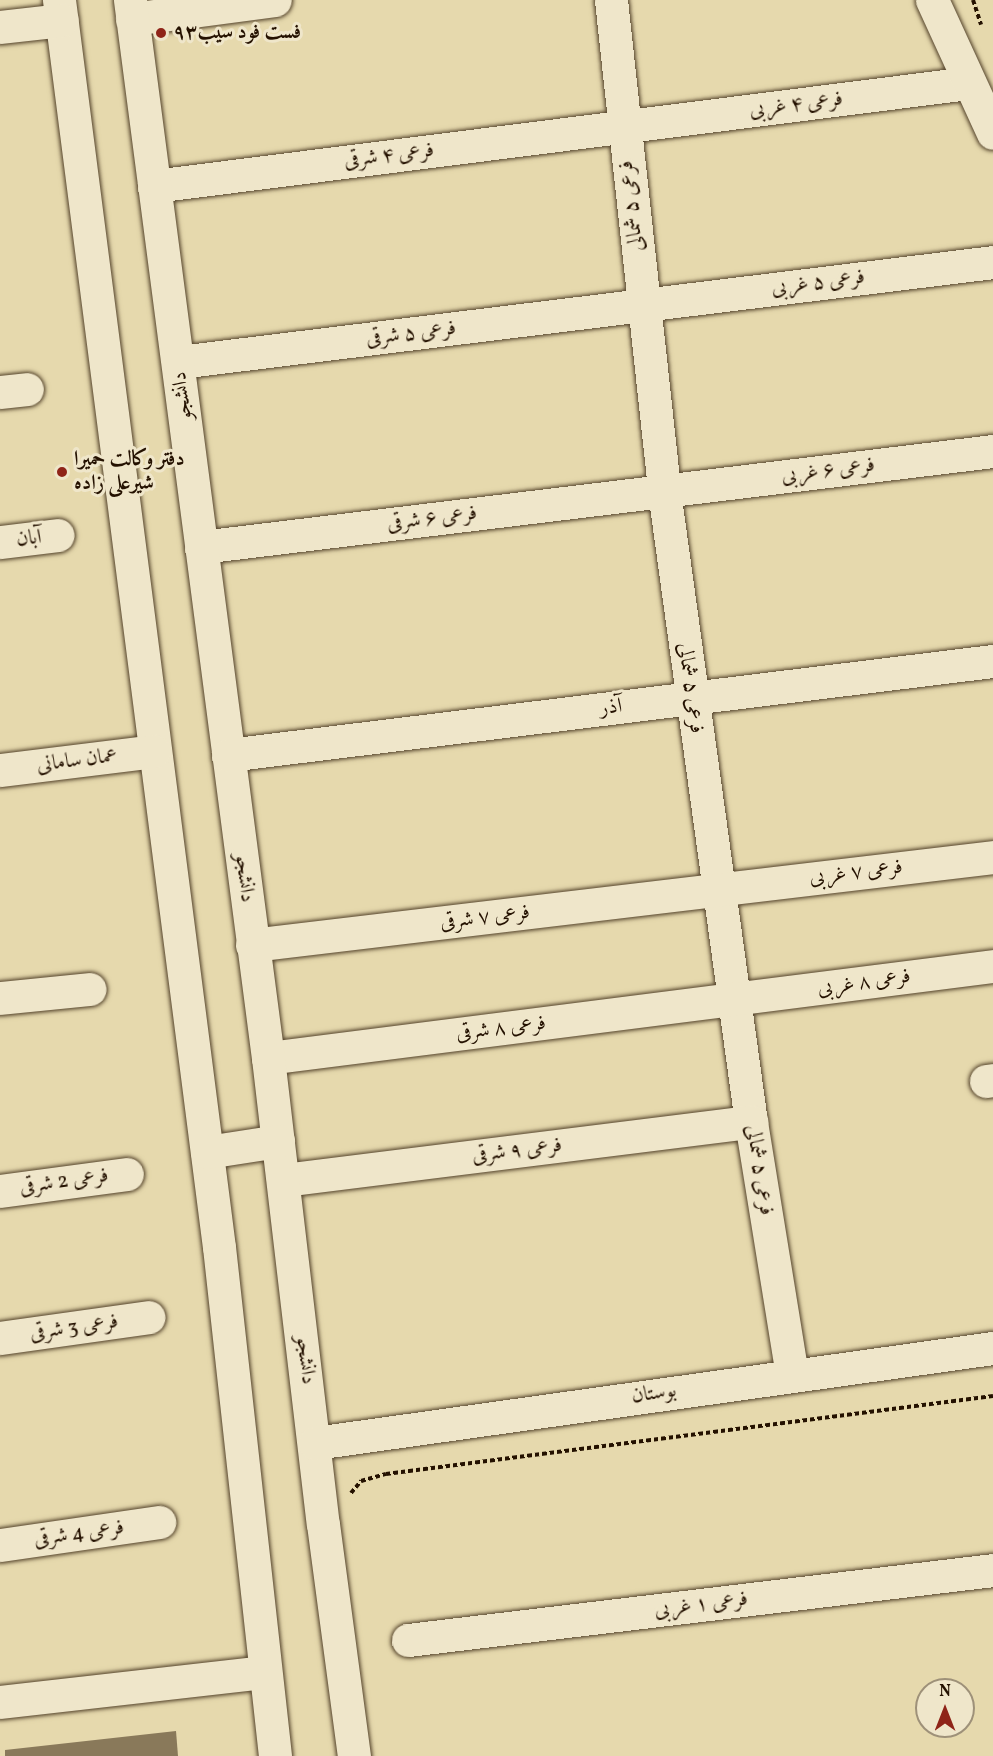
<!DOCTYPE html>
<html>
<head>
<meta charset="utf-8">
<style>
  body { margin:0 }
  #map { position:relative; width:993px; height:1756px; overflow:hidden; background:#e6d9ad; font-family:Vollkorn,Amiri,serif }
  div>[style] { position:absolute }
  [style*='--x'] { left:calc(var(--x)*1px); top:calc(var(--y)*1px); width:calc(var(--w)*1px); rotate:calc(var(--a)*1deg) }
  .building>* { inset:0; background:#89795a }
  .path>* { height:4px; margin-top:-2px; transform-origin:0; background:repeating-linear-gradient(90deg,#241100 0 4.5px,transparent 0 7.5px) }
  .roads { filter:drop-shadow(0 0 2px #54432b) drop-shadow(0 0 2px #54432b) }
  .street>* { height:33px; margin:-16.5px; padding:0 16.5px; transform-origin:16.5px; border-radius:16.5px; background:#efe6ca }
  .secondary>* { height:33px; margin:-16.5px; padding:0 16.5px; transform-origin:16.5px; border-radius:16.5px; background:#efe6ca }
  .dots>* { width:16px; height:16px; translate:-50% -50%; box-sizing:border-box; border:3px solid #efe6ca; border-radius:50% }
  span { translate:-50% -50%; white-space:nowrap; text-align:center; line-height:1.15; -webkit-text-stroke:6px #efe6ca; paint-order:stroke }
  .poi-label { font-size:21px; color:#241100; font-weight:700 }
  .left { translate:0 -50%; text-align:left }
  .street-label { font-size:21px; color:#241100 }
  .north { position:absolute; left:915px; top:1678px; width:60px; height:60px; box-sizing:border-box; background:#efe6ca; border:2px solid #9e9179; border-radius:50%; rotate:0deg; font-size:16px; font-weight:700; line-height:24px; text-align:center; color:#241100 }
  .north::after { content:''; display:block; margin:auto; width:21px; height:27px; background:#8f2418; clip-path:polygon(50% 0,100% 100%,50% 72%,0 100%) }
</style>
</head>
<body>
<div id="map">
  <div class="building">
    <div style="clip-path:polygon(176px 1731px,178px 1756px,5px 1756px,5px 1750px)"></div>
  </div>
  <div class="path">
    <div style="--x:973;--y:0;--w:26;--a:72"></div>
    <div style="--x:351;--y:1493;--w:16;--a:-50"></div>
    <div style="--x:361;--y:1481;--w:26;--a:-16"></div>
    <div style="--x:386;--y:1474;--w:612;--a:-7.32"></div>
  </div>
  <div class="roads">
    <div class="street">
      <div style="--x:611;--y:0;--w:494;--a:83.8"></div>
      <div style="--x:664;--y:491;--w:637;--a:82.15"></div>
      <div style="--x:751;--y:1122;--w:255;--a:80.8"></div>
      <div style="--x:132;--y:19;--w:144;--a:-7.6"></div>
      <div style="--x:154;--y:186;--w:820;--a:-7.21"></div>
      <div style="--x:179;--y:362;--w:820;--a:-7"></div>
      <div style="--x:0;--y:392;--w:27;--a:-6"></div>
      <div style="--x:0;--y:542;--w:58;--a:-6.9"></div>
      <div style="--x:201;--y:547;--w:798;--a:-6.91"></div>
      <div style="--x:252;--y:945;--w:746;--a:-6.77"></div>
      <div style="--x:0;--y:998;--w:90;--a:-5.7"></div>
      <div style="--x:268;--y:1058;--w:731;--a:-7.23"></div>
      <div style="--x:986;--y:1081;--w:7;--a:-8"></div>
      <div style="--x:283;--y:1180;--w:472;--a:-7.1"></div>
      <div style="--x:0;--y:1191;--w:128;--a:-7.6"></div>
      <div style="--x:0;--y:1338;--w:150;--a:-8"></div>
      <div style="--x:0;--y:1545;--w:161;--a:-8.2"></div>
      <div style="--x:408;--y:1640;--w:589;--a:-6.82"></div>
      <div style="--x:0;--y:1702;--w:266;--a:-6.5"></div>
    </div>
    <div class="secondary">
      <div style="--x:59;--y:0;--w:1257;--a:82.69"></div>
      <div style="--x:219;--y:1247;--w:512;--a:83.72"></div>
      <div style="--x:130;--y:0;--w:1067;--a:82.57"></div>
      <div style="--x:268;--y:1058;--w:469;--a:83.3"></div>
      <div style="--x:323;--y:1524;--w:234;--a:82.4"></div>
      <div style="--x:932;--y:0;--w:146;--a:65.4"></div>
      <div style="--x:0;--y:27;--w:62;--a:-6.4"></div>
      <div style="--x:228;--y:755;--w:771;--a:-7.01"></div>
      <div style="--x:0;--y:770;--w:155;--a:-7"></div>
      <div style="--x:207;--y:1152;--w:72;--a:-8.8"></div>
      <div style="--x:315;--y:1443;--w:685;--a:-7.98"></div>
    </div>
  </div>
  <div class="dots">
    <div style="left:161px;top:33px;background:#8f2418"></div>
    <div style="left:62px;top:472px;background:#8f2418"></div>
  </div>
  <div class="poi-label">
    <span class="left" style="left:173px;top:33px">فست فود سیب۹۳</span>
    <span class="left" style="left:74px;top:472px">دفتر وکالت حمیرا<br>شیرعلی زاده</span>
  </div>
  <div class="street-label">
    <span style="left:796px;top:105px;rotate:-7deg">فرعی ۴ غربی</span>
    <span style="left:389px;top:156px;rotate:-7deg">فرعی ۴ شرقی</span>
    <span style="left:632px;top:206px;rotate:-97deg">فرعی ۵ شمالی</span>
    <span style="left:818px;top:283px;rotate:-7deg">فرعی ۵ غربی</span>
    <span style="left:411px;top:334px;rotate:-7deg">فرعی ۵ شرقی</span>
    <span style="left:183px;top:396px;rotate:-97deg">دانشجو</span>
    <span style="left:828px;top:471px;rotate:-7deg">فرعی ۶ غربی</span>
    <span style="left:432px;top:519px;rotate:-7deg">فرعی ۶ شرقی</span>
    <span style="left:29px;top:539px;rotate:-6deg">آبان</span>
    <span style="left:690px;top:688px;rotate:82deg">فرعی ۵ شمالی</span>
    <span style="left:611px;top:708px;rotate:-7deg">آذر</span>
    <span style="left:77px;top:761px;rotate:-7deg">عمان سامانی</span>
    <span style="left:856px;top:873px;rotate:-7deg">فرعی ۷ غربی</span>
    <span style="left:244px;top:878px;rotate:83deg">دانشجو</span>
    <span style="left:485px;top:918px;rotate:-7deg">فرعی ۷ شرقی</span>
    <span style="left:864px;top:983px;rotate:-8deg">فرعی ۸ غربی</span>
    <span style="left:501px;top:1029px;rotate:-7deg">فرعی ۸ شرقی</span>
    <span style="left:517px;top:1151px;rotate:-7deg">فرعی ۹ شرقی</span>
    <span style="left:759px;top:1170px;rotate:81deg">فرعی ۵ شمالی</span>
    <span style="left:64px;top:1182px;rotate:-8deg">فرعی 2 شرقی</span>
    <span style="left:74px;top:1328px;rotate:-8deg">فرعی 3 شرقی</span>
    <span style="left:305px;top:1360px;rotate:83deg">دانشجو</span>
    <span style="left:654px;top:1394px;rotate:-8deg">بوستان</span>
    <span style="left:79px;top:1534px;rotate:-8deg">فرعی 4 شرقی</span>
    <span style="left:701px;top:1605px;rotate:-7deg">فرعی ۱ غربی</span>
  </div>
  <div class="north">N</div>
</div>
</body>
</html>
